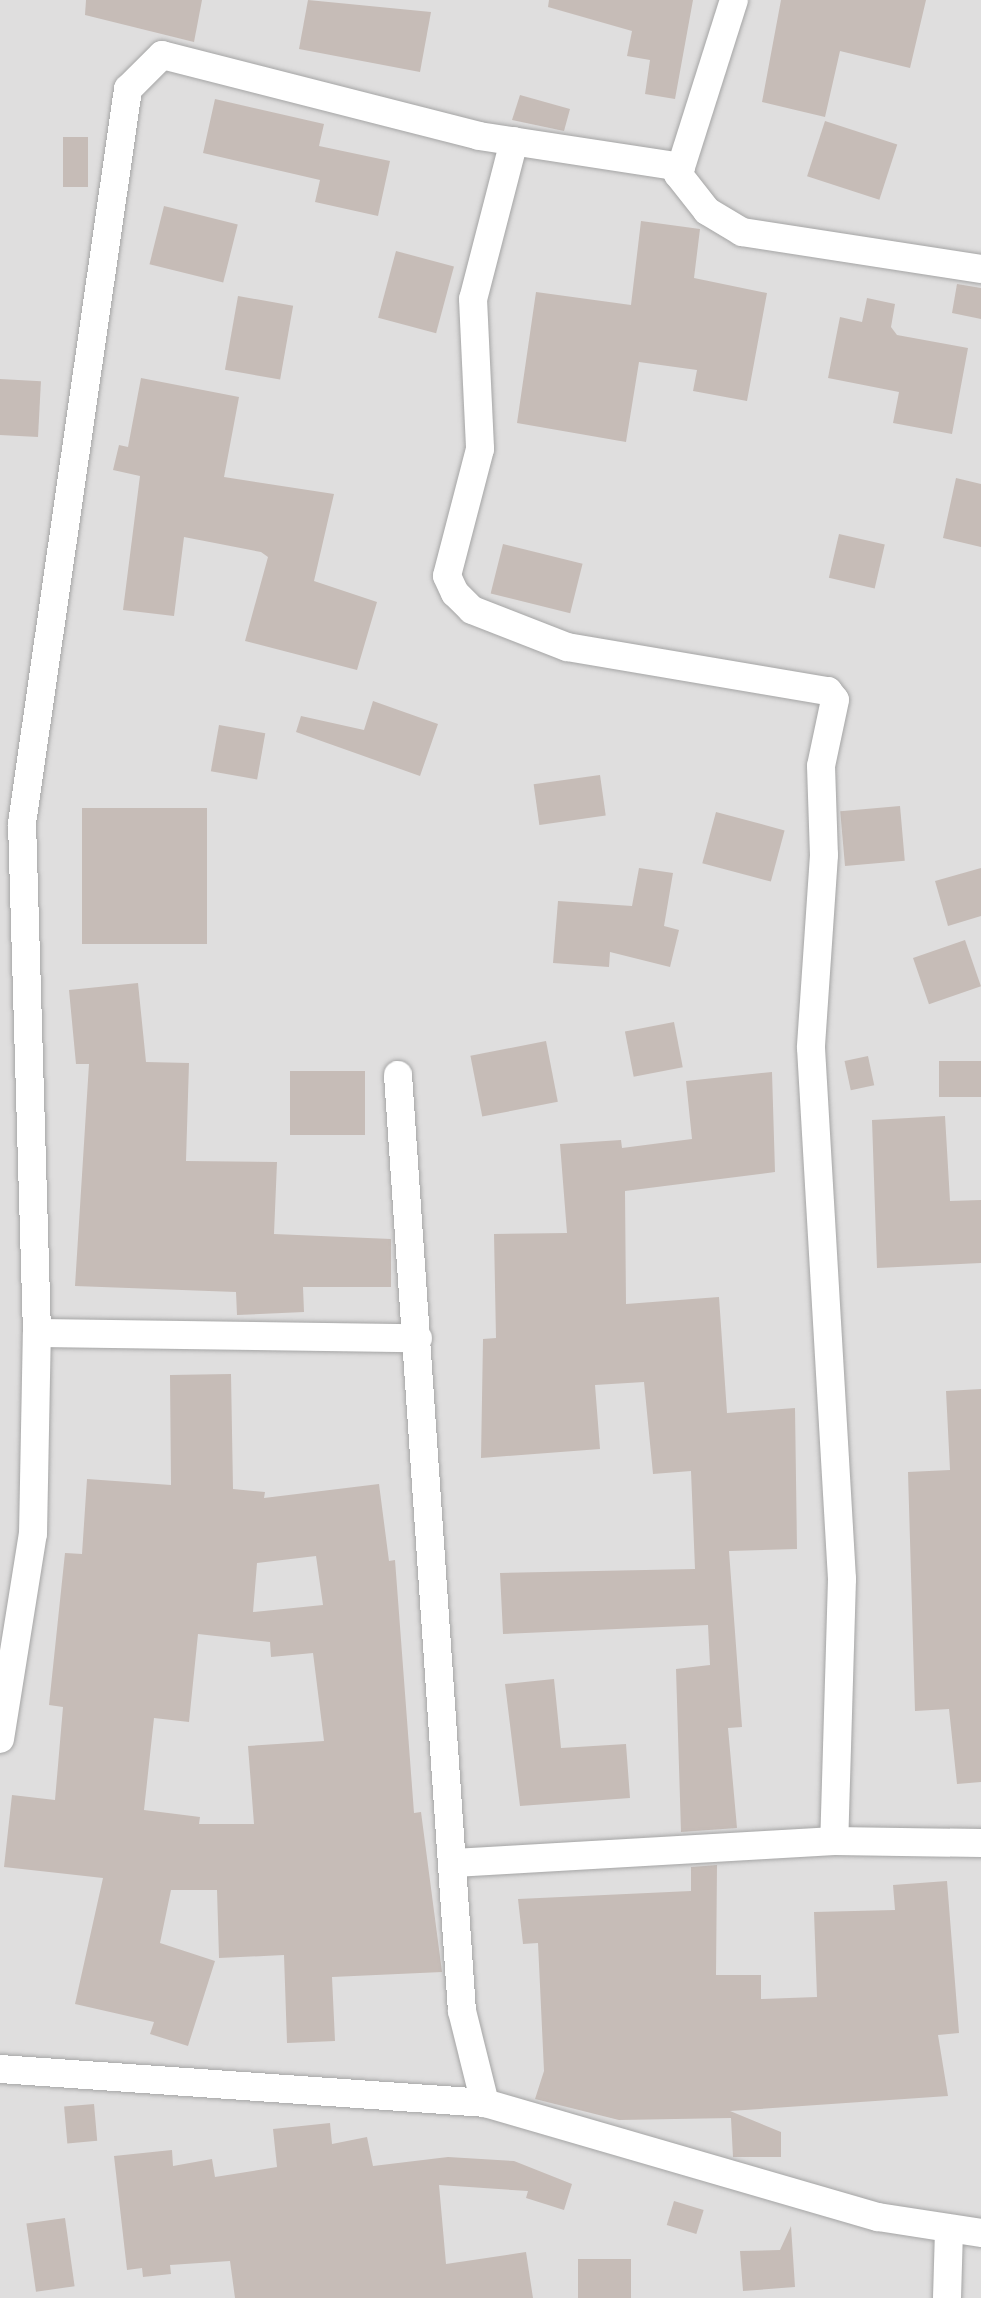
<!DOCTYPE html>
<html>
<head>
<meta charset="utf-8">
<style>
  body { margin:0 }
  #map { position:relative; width:981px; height:2298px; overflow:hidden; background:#f1ede8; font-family:"Alegreya Sans",sans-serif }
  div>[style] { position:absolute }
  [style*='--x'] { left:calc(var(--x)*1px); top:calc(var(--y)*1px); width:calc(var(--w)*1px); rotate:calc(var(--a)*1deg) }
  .residential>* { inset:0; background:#dfdede; transform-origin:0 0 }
  .building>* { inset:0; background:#c6bcb7; transform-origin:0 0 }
  .roads { filter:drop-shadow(0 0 2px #a5a5a5) drop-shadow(0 0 2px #a5a5a5) }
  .minor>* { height:28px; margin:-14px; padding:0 14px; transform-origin:14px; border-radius:14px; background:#fff }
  span { translate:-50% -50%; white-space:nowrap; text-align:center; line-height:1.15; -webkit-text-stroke:10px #fff; paint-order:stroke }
</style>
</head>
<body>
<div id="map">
  <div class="residential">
    <div style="left:0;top:0;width:981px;height:2298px"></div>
  </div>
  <div class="building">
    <div style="clip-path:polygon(86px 0,202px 0,194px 42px,85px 15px)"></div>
    <div style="clip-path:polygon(308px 0,431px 12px,420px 72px,299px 49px)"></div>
    <div style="clip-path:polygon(549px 0,693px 0,675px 99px,645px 94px,650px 60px,627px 56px,632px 31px,548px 7px)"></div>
    <div style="clip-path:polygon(781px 0,926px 0,910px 68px,840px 51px,825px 117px,762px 102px)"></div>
    <div style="clip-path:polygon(520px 95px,570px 109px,564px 131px,512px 120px)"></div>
    <div style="clip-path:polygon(215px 99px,324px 124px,319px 146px,390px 161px,378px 216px,315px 202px,320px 180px,203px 153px)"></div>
    <div style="left:825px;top:121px;width:76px;height:58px;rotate:18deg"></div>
    <div style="left:63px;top:137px;width:25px;height:50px"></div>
    <div style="left:164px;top:206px;width:76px;height:60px;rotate:14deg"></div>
    <div style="clip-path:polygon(641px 221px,700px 229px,694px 278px,767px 293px,747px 401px,693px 391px,697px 370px,639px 362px,626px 442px,517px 423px,536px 292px,631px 305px)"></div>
    <div style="left:396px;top:251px;width:60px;height:69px;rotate:15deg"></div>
    <div style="clip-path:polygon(957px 284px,981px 288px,981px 319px,952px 313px)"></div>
    <div style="left:238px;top:296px;width:56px;height:75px;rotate:10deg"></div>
    <div style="clip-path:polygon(867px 298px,895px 304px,891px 327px,897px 335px,968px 348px,952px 434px,893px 423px,899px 392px,828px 378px,840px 317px,862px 322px)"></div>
    <div style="clip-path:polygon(141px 378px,239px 397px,224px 477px,334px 494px,314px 581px,377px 602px,357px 670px,245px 641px,268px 557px,261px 552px,184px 537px,174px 616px,123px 610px,140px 476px,113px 470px,119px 445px,128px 447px)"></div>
    <div style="left:0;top:379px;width:41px;height:56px;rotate:3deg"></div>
    <div style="clip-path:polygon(956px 478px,981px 484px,981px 547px,943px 538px)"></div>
    <div style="left:839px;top:534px;width:47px;height:45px;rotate:13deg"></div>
    <div style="left:503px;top:544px;width:82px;height:51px;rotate:14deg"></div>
    <div style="clip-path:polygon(373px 701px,438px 724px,420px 776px,296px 732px,301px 716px,364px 730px)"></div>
    <div style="left:219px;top:725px;width:47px;height:47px;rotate:10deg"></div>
    <div style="left:600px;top:775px;width:41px;height:67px;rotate:82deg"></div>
    <div style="left:900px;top:806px;width:55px;height:60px;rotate:85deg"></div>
    <div style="left:82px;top:808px;width:125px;height:136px"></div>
    <div style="left:716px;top:812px;width:71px;height:53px;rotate:15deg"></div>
    <div style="clip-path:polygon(639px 868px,673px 873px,664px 926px,679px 930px,670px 967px,610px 952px,609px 967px,553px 963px,558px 901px,632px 906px)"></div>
    <div style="clip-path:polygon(981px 868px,981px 916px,948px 926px,935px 881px)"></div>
    <div style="left:965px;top:940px;width:49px;height:55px;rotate:71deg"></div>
    <div style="clip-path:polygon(138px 983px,146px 1062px,189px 1063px,186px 1161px,277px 1162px,274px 1234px,391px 1239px,391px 1287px,303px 1287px,304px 1312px,237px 1315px,236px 1292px,75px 1286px,89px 1064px,76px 1064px,69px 990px)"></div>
    <div style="left:674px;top:1022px;width:46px;height:50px;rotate:79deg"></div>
    <div style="left:546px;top:1041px;width:62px;height:77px;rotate:79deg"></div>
    <div style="left:868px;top:1056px;width:30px;height:24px;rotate:78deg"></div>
    <div style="left:981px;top:1061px;width:36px;height:42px;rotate:90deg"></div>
    <div style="left:290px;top:1071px;width:75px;height:64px"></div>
    <div style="clip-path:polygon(772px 1072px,775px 1172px,625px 1191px,626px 1304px,719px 1297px,727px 1413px,795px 1408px,797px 1549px,729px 1551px,742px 1727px,728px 1728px,737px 1828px,681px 1832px,676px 1669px,710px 1665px,708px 1625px,503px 1634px,500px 1573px,695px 1569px,691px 1471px,653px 1474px,644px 1382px,595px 1385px,600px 1449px,481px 1458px,483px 1339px,496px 1338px,494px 1234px,567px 1233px,560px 1144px,621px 1140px,622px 1148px,692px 1139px,686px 1081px)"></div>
    <div style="clip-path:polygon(945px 1116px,950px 1201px,981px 1200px,981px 1263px,877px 1268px,872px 1120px)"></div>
    <div style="clip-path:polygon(evenodd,231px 1374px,233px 1489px,265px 1492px,264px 1498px,379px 1484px,389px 1561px,395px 1560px,414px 1813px,421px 1812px,442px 1972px,332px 1977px,335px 2041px,287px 2043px,284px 1955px,219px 1958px,217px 1890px,171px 1890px,160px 1943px,215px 1961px,188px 2046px,150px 2034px,154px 2022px,75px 2004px,103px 1878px,4px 1867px,12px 1795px,55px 1800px,63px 1707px,49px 1705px,65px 1553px,82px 1554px,87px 1479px,171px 1485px,170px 1375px,231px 1374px,316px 1556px,323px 1605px,253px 1612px,257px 1563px,316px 1556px,231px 1374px,198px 1634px,270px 1642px,271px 1657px,313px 1653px,324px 1741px,248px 1746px,254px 1824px,199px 1824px,200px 1817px,144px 1810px,154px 1718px,189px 1722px,198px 1634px)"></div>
    <div style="clip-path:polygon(981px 1389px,981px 1782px,957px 1784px,949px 1709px,915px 1711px,908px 1472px,950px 1470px,946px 1391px)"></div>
    <div style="clip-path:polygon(554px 1679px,561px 1748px,626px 1744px,630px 1798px,520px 1806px,505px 1684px)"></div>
    <div style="clip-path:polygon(717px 1865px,716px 1975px,761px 1975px,761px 1999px,817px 1997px,814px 1912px,895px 1910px,893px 1885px,947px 1881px,959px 2033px,938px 2035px,948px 2096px,730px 2111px,781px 2132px,781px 2157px,733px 2157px,731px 2118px,619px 2120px,535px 2099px,544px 2071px,538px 1943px,523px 1944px,518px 1899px,691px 1891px,691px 1867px)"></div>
    <div style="left:94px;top:2104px;width:37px;height:30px;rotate:85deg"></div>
    <div style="clip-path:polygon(330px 2123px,332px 2144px,367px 2137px,373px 2166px,448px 2157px,514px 2161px,572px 2184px,564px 2210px,526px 2198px,528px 2191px,439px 2185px,446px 2264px,526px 2252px,533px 2298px,235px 2298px,230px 2261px,170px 2265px,171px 2274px,143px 2277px,142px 2268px,127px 2270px,114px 2156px,172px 2150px,173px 2166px,212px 2159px,215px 2177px,277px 2167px,273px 2129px)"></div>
    <div style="left:674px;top:2201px;width:31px;height:25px;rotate:17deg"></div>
    <div style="left:65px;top:2218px;width:69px;height:39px;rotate:82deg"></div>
    <div style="clip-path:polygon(791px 2226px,795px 2287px,743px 2291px,740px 2251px,780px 2250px)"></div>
    <div style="left:578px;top:2259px;width:53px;height:39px"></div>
  </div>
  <div class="roads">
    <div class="minor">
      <div style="--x:514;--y:141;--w:163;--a:104.5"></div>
      <div style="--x:473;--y:299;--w:150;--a:87.3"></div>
      <div style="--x:480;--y:449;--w:131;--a:104.6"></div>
      <div style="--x:447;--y:576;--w:19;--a:65"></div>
      <div style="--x:455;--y:593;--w:24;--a:45"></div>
      <div style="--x:472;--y:610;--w:102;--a:21.3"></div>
      <div style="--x:567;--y:647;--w:265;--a:9.6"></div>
      <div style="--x:828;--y:691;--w:11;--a:52"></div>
      <div style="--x:835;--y:700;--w:67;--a:102"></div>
      <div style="--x:821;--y:766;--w:89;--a:88.1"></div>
      <div style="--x:824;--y:855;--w:193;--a:93.9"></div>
      <div style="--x:811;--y:1048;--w:532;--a:86.66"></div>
      <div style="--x:842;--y:1579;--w:262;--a:91.7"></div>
      <div style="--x:681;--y:167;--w:175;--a:-72.4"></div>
      <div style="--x:398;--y:1075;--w:938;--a:86.09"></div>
      <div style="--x:462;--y:2011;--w:95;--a:76"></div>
      <div style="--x:37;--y:1333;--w:381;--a:0.8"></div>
      <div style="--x:0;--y:1739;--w:208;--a:-80.9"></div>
      <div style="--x:33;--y:1534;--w:201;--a:-88.9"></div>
      <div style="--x:37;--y:1333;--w:510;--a:-91.68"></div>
      <div style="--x:22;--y:823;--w:742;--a:-81.78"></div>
      <div style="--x:128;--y:89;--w:48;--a:-45"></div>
      <div style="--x:162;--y:55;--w:327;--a:14.3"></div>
      <div style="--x:479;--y:136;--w:204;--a:8.7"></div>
      <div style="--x:681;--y:167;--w:8;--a:113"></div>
      <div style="--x:678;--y:174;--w:47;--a:51.9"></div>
      <div style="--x:707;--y:211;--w:41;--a:31"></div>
      <div style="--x:742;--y:232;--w:242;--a:8.8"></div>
      <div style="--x:454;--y:1863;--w:381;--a:-3.3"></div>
      <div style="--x:834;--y:1841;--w:147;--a:0.8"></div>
      <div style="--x:0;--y:2069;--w:486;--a:4"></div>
      <div style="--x:485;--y:2103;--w:409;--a:16.2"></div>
      <div style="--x:878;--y:2217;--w:104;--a:8.8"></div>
      <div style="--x:947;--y:2298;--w:66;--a:-88.3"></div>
    </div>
  </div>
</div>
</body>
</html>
